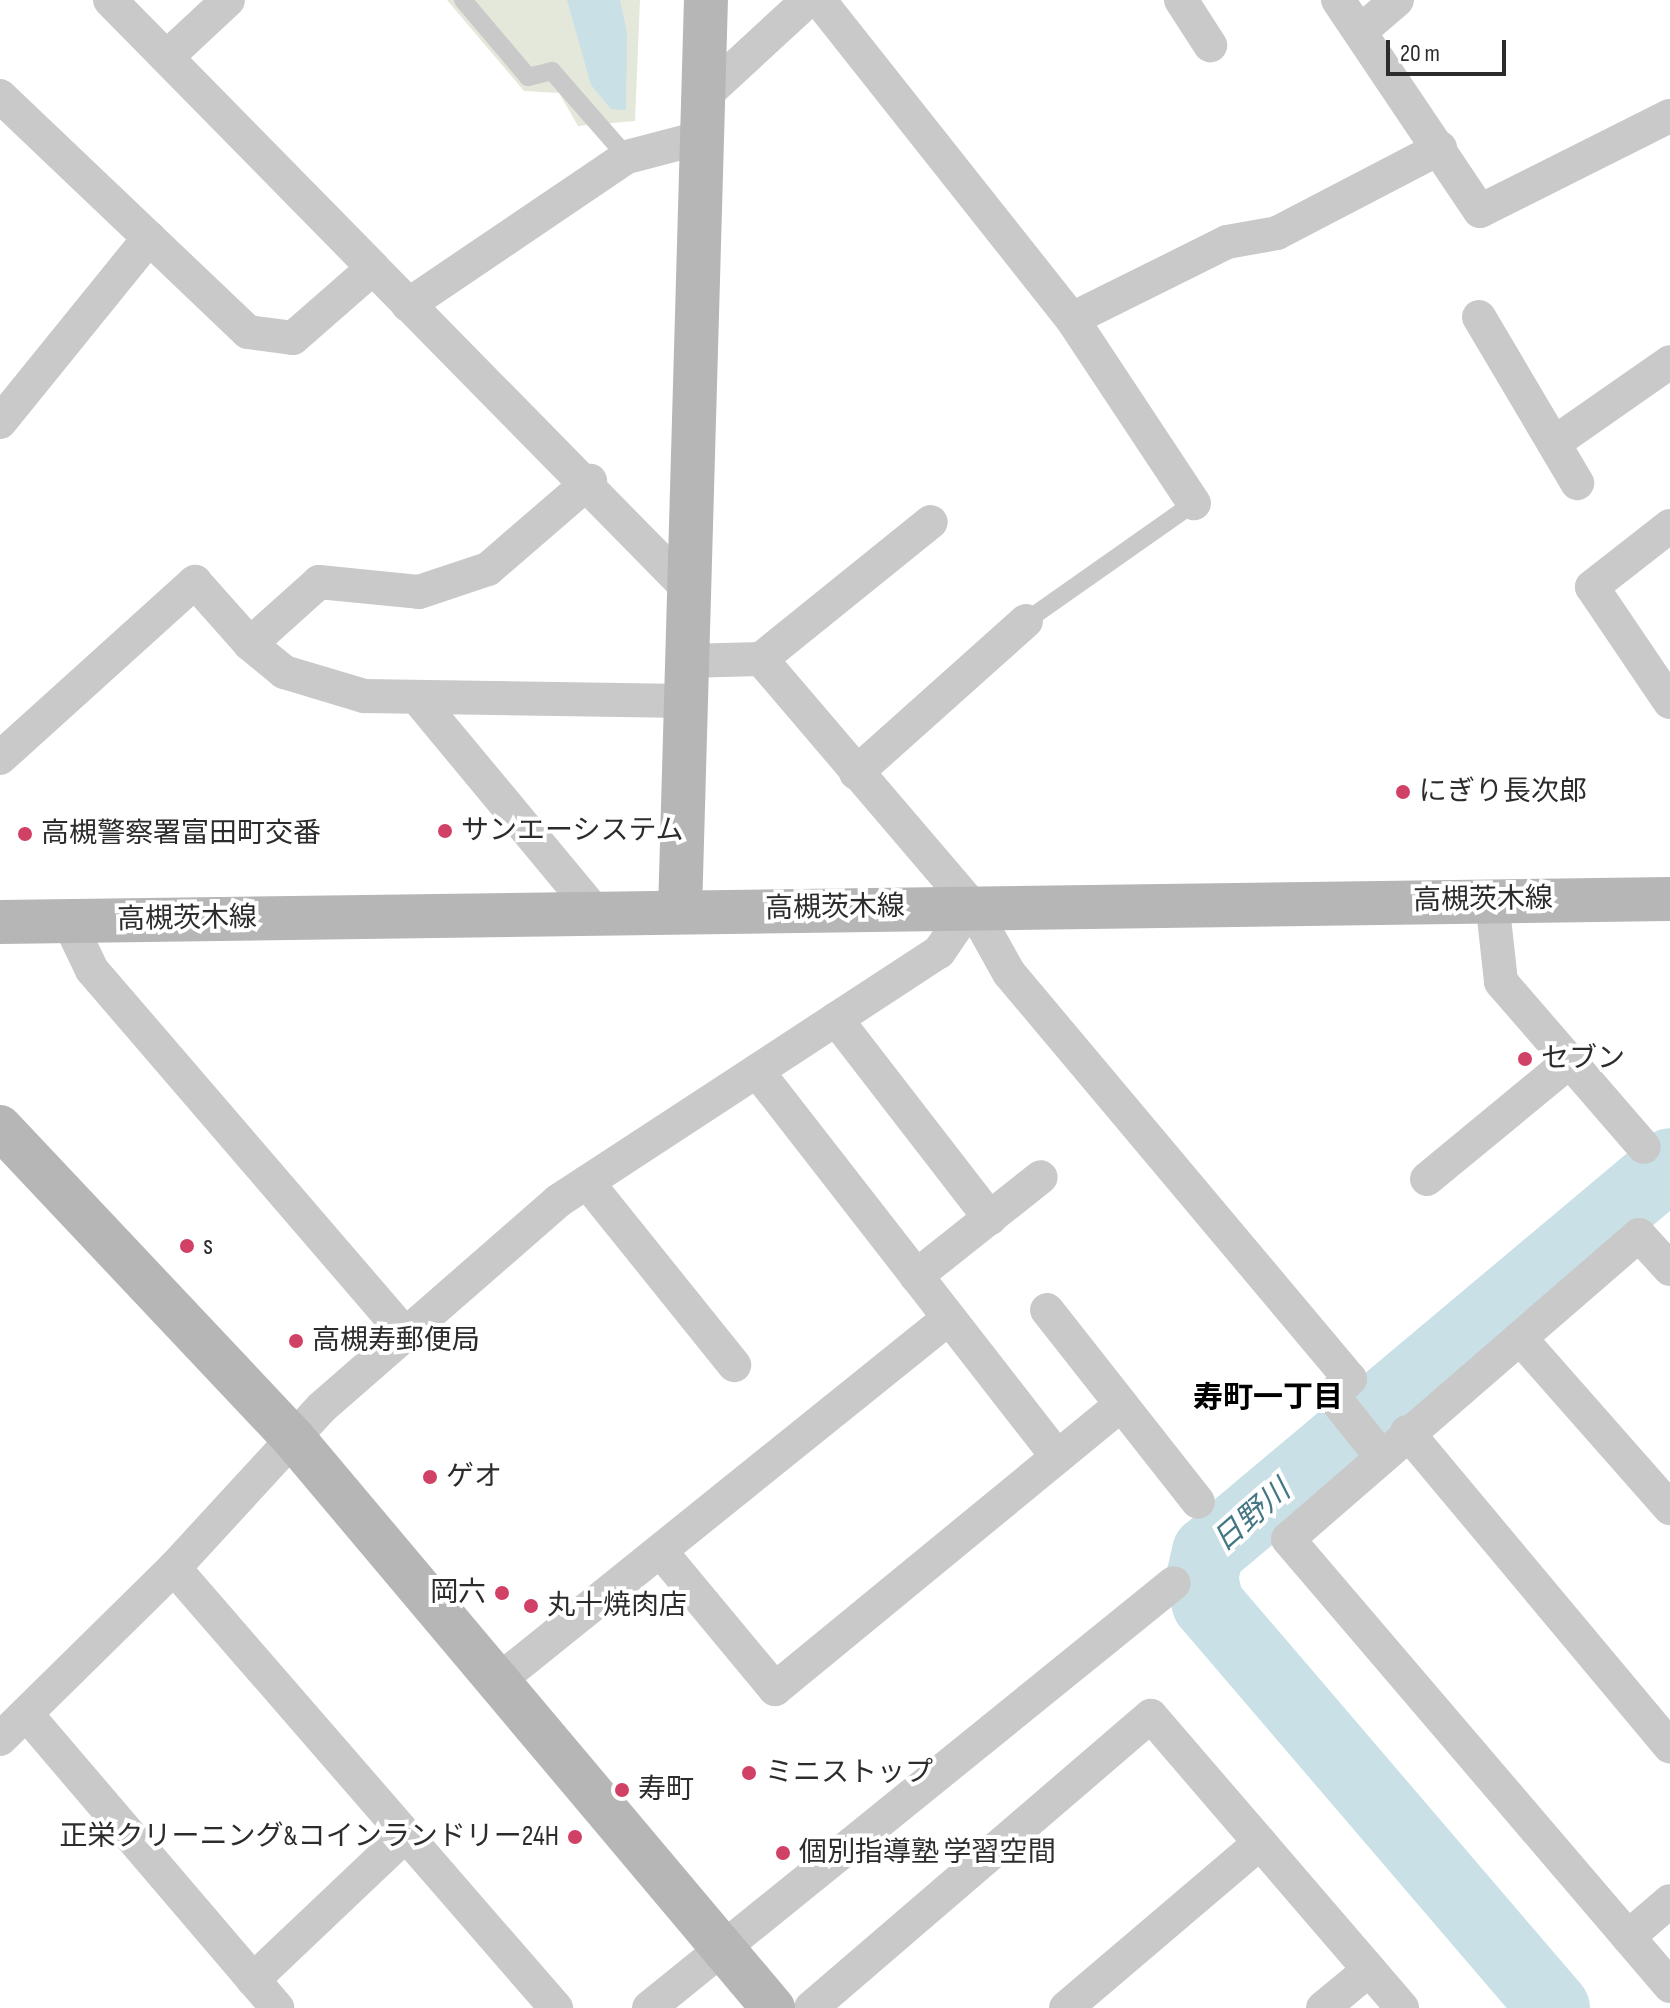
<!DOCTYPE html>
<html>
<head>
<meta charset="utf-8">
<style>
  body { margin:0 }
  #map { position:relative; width:1670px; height:2008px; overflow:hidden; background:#fff; font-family:"Sofia Sans Condensed","Noto Sans JP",sans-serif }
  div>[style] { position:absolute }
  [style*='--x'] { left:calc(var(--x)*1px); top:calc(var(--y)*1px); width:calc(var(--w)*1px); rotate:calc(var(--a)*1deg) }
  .green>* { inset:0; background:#e4e8db }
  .water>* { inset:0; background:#c9e0e6 }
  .river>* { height:72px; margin:-36px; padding:0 36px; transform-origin:36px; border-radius:36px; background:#c9e0e6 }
  .lane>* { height:18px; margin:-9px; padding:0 9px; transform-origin:9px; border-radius:9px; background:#c9c9c9 }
  .street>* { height:34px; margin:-17px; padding:0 17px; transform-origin:17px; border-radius:17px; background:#c9c9c9 }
  .secondary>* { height:44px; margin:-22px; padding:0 22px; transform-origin:22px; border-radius:22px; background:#b6b6b6 }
  .dots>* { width:22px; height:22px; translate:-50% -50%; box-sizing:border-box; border:4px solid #fff; border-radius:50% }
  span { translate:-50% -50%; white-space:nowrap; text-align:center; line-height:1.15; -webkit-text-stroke:8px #fff; paint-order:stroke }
  .poi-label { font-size:28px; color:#2c2c2c }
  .left { translate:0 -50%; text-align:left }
  .right { translate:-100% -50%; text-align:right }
  .street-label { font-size:28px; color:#2c2c2c }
  .neighbourhood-label { font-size:30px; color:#000; font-weight:700 }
  .water-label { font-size:30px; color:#447784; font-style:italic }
  .scale { position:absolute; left:1386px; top:40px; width:120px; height:36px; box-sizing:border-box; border:4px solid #2c2c2c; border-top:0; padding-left:10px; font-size:24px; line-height:28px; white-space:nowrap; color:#2c2c2c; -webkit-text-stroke:6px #fff; paint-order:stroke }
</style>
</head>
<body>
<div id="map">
  <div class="green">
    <div style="clip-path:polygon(447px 0,640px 0,635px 121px,578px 126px,559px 93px,524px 91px)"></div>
  </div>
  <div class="water">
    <div style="clip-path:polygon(567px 0,620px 0,627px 33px,626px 110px,611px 109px,591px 85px)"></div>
  </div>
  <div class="river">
    <div style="--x:1554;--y:2008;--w:532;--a:-130.58"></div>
    <div style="--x:1208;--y:1604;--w:27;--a:-103"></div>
    <div style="--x:1202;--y:1578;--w:27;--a:-77"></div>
    <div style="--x:1208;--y:1552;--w:603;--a:-40.02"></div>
  </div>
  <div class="lane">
    <div style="--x:463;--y:0;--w:101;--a:49.8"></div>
    <div style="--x:528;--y:77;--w:25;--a:-14"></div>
    <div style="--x:552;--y:71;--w:114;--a:48.9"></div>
    <div style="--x:1026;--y:621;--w:205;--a:-35.1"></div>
  </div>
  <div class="street">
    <div style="--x:110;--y:0;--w:375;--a:45.5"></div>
    <div style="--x:819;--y:0;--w:407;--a:51.6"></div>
    <div style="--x:1072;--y:319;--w:221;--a:56.5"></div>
    <div style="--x:1181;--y:0;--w:54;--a:57.2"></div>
    <div style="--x:1338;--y:0;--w:254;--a:56.1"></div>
    <div style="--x:1480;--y:211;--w:212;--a:-26.6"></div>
    <div style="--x:1362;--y:30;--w:46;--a:-40.6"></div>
    <div style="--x:168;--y:56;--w:82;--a:-43"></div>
    <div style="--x:0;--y:96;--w:342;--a:43.6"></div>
    <div style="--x:248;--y:332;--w:45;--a:7.6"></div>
    <div style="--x:293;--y:338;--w:106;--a:-41.2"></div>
    <div style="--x:373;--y:268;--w:448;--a:45.5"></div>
    <div style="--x:704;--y:96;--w:142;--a:-42.7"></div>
    <div style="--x:408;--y:305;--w:264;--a:-34.1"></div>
    <div style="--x:627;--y:157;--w:79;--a:-14.7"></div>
    <div style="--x:1479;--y:317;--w:193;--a:59.4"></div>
    <div style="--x:1072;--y:319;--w:173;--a:-26.4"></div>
    <div style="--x:1227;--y:242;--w:51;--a:-10.2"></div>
    <div style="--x:1277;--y:233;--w:184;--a:-27.5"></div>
    <div style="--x:0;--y:422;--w:237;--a:-51"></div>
    <div style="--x:1554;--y:443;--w:141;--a:-34.9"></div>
    <div style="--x:1670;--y:526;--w:99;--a:142"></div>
    <div style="--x:1592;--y:587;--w:139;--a:55.9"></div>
    <div style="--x:250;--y:644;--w:44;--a:39.5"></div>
    <div style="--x:284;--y:672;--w:84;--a:16.7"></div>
    <div style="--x:364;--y:696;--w:321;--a:0.9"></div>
    <div style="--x:761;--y:659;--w:218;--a:-38.9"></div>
    <div style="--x:685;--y:661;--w:76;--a:-1.5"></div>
    <div style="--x:761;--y:659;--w:323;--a:49.5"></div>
    <div style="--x:971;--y:905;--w:78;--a:60.8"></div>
    <div style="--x:1009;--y:973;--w:530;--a:49.97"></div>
    <div style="--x:1350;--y:1379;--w:24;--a:138"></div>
    <div style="--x:1332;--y:1395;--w:77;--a:51.3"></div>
    <div style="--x:419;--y:700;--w:277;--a:50.3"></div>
    <div style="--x:0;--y:758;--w:263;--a:-42.1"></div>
    <div style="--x:195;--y:582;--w:83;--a:48.4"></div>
    <div style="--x:250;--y:644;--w:93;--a:-41.9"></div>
    <div style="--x:319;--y:582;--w:100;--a:5.7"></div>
    <div style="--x:419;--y:592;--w:73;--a:-18.4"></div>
    <div style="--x:488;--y:569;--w:135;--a:-40.8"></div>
    <div style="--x:856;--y:773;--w:228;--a:-41.8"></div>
    <div style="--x:1492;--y:900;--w:82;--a:83.7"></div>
    <div style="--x:1501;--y:982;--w:218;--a:49.1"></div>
    <div style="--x:68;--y:920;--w:55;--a:64.4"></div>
    <div style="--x:92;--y:970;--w:480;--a:49.3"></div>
    <div style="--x:836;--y:1019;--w:252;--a:52.3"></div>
    <div style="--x:757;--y:1071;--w:489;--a:52.1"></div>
    <div style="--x:1427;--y:1179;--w:185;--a:-39.5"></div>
    <div style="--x:587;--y:1182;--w:235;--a:51.2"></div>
    <div style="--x:1670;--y:1269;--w:46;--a:-132.4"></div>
    <div style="--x:1639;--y:1235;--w:464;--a:139.1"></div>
    <div style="--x:1288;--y:1539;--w:588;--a:49.48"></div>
    <div style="--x:916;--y:1276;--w:159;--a:-38.4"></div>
    <div style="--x:1047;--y:1310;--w:244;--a:51.8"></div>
    <div style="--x:1520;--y:1338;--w:227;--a:48.6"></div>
    <div style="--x:1407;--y:1432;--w:410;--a:50.1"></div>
    <div style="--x:662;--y:1553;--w:177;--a:50.3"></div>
    <div style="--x:775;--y:1689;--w:448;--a:-39.4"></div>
    <div style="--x:174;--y:1568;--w:583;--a:49.04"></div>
    <div style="--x:498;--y:1681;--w:579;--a:-38.83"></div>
    <div style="--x:28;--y:1716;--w:384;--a:49.5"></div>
    <div style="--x:0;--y:1739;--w:244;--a:-44.5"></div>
    <div style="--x:174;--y:1568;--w:217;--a:-47.4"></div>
    <div style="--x:321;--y:1408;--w:315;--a:-41.1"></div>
    <div style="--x:558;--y:1201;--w:455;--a:-33.2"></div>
    <div style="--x:939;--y:952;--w:57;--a:-55.8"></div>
    <div style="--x:1628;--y:1937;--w:55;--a:-40.6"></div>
    <div style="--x:253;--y:1980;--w:211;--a:-43.5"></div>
    <div style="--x:649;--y:2008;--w:675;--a:-38.99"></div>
    <div style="--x:811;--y:2008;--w:448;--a:-40.7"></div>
    <div style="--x:1151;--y:1716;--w:385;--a:49.3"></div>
    <div style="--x:1066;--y:2008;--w:255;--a:-40.4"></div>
    <div style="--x:1323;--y:2008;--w:60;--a:-39.6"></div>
  </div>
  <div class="secondary">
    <div style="--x:680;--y:912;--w:912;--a:-88.37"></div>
    <div style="--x:0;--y:922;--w:1670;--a:-0.79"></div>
    <div style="--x:0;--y:1127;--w:429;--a:46.7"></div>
    <div style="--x:294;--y:1439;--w:744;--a:49.91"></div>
  </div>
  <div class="dots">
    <div style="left:1403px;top:792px;background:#d04165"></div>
    <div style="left:445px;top:831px;background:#d04165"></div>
    <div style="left:25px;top:834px;background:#d04165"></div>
    <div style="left:1525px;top:1059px;background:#d04165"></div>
    <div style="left:187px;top:1246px;background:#d04165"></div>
    <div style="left:296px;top:1341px;background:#d04165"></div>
    <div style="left:430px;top:1477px;background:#d04165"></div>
    <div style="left:502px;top:1593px;background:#d04165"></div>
    <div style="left:531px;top:1606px;background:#d04165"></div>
    <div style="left:749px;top:1773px;background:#d04165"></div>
    <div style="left:622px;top:1790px;background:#d04165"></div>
    <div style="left:575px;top:1837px;background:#d04165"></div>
    <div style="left:783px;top:1853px;background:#d04165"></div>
  </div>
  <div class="poi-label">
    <span class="left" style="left:1419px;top:792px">にぎり長次郎</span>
    <span class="left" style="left:461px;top:831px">サンエーシステム</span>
    <span class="left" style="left:41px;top:834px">高槻警察署富田町交番</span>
    <span class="left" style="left:1541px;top:1059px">セブン</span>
    <span class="left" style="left:203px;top:1246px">s</span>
    <span class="left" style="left:312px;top:1341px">高槻寿郵便局</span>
    <span class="left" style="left:446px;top:1477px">ゲオ</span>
    <span class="right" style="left:486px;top:1593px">岡六</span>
    <span class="left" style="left:547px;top:1606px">丸十焼肉店</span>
    <span class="left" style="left:765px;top:1773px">ミニストップ</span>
    <span class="left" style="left:638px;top:1790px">寿町</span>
    <span class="right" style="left:559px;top:1837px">正栄クリーニング&amp;コインランドリー24H</span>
    <span class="left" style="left:799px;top:1853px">個別指導塾 学習空間</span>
  </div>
  <div class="street-label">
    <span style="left:1483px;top:900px;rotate:-1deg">高槻茨木線</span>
    <span style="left:835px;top:908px;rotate:-1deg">高槻茨木線</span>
    <span style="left:187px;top:919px;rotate:-1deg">高槻茨木線</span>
  </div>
  <div class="neighbourhood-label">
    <span style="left:1268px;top:1398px">寿町一丁目</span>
  </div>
  <div class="water-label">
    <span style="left:1252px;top:1516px;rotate:-41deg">日野川</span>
  </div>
  <div class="scale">20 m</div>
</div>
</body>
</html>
